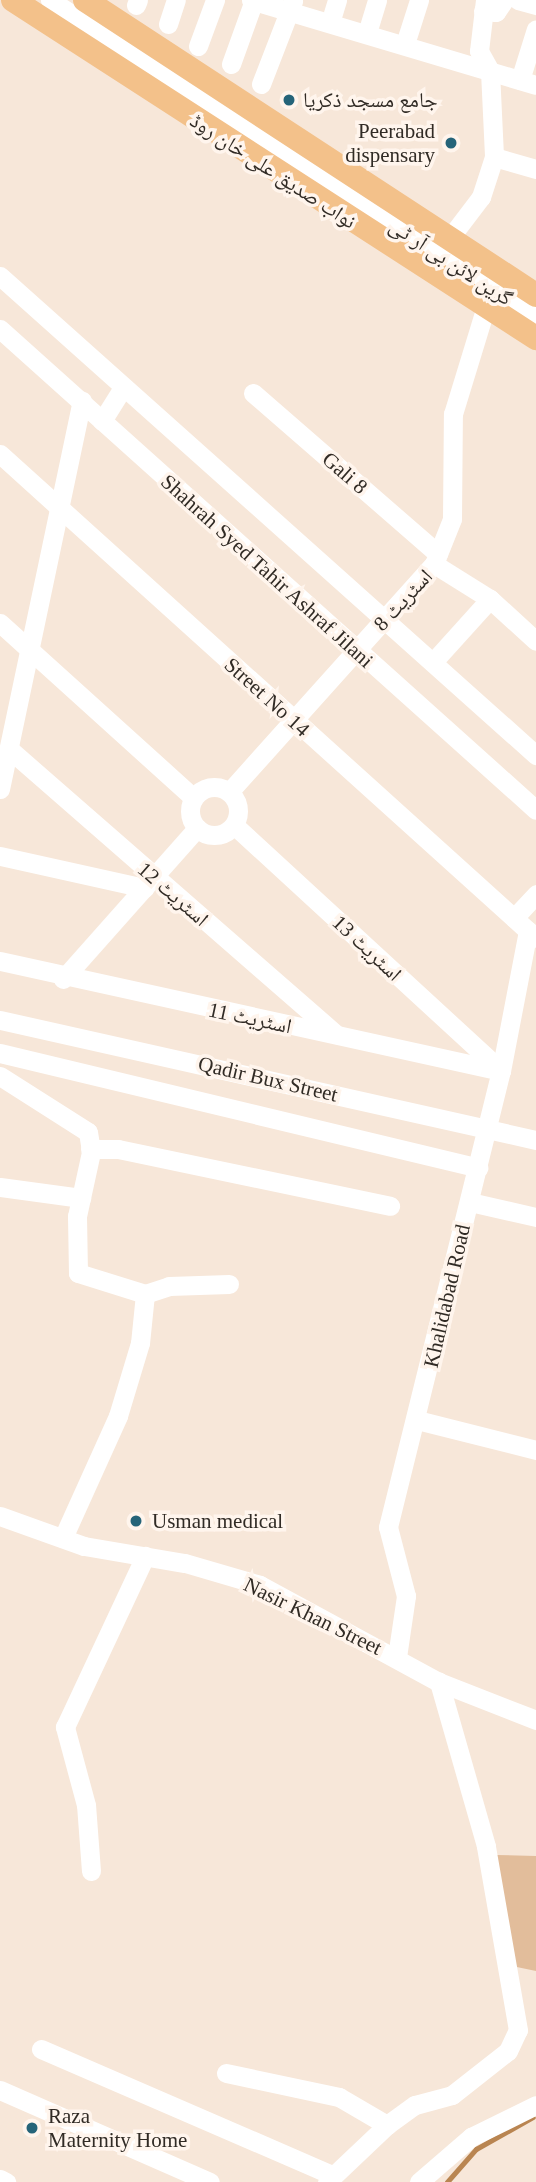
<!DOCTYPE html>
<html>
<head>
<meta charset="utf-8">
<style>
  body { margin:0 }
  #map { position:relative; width:536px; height:2182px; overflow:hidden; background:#f7e7d9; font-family:"Times New Roman","Noto Naskh Arabic",serif }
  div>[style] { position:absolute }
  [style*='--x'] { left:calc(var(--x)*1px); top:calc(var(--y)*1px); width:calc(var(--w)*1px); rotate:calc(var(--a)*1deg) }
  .green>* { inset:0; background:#e2bd9b }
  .stream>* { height:5px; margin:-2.5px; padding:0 2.5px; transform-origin:2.5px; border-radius:2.5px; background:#b98551 }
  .minor>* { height:19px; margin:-9.5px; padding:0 9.5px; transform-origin:9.5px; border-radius:9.5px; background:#fff }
  .minor>.ring { margin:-9.5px; padding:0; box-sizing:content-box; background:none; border:19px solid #fff; border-radius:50% }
  .major>* { height:24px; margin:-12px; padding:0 12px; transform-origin:12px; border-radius:12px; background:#f3c18a }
  .dots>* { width:19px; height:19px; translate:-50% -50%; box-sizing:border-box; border:4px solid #fff5ed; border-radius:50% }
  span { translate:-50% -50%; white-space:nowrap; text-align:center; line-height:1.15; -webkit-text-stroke:7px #fff5ed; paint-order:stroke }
  .poi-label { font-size:21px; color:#312b25 }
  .left { translate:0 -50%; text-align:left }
  .right { translate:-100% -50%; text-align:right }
  .street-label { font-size:21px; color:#312b25 }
</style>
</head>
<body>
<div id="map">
  <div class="green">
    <div style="clip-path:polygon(496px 1855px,536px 1856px,536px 1971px,512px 1966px)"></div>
  </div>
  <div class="stream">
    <div style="--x:447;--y:2182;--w:44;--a:-48.7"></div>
    <div style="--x:476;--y:2149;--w:65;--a:-29.3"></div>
  </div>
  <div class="minor">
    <div style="--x:50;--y:0;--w:580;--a:33.03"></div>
    <div style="--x:251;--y:0;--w:297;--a:16.6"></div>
    <div style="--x:485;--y:0;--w:51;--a:96.7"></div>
    <div style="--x:479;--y:51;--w:23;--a:61"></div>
    <div style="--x:490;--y:71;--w:86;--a:87.3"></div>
    <div style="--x:518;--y:0;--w:19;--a:16"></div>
    <div style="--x:136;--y:5;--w:5;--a:-68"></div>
    <div style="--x:483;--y:11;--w:13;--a:4"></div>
    <div style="--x:496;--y:12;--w:14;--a:-56"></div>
    <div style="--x:330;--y:23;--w:24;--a:-73"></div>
    <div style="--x:168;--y:24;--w:25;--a:-72"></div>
    <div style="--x:367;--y:33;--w:34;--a:-73"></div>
    <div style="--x:405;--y:44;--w:46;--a:-72.3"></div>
    <div style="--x:198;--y:46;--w:49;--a:-69.7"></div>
    <div style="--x:231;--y:64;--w:68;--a:-70.2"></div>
    <div style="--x:520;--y:80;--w:53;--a:-72.6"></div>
    <div style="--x:261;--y:84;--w:89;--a:-68.9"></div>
    <div style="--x:449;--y:239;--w:53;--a:-52.7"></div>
    <div style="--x:481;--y:197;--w:42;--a:-72"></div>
    <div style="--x:494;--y:157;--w:44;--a:15.9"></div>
    <div style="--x:0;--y:276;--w:719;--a:41.79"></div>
    <div style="--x:0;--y:329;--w:720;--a:41.9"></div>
    <div style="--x:253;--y:393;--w:245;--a:41"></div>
    <div style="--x:102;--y:421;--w:39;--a:-58"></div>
    <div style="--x:0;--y:454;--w:722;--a:42.08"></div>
    <div style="--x:434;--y:564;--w:48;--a:-68.2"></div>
    <div style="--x:452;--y:519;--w:105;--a:-89.5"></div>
    <div style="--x:453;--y:414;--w:113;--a:-73"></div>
    <div style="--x:0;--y:623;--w:261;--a:42.1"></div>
    <div style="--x:433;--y:662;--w:85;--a:-47.9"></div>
    <div style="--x:9;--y:749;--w:434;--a:41.1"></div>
    <div class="ring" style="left:190px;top:787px;width:29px;height:29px"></div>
    <div style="--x:0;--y:789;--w:397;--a:-78.1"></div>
    <div style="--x:230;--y:791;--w:305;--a:-48.1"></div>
    <div style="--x:434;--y:564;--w:66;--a:32"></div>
    <div style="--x:490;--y:599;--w:62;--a:42.4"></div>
    <div style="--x:234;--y:825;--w:362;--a:42.6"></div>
    <div style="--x:0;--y:856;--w:148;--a:12.5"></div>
    <div style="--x:514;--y:918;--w:33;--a:-47"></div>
    <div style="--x:0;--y:961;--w:513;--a:12.38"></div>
    <div style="--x:63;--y:979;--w:202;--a:-48.4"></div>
    <div style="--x:0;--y:1020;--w:549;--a:12.62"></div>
    <div style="--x:0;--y:1053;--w:492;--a:13.5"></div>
    <div style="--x:0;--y:1076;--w:104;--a:32.5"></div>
    <div style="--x:88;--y:1132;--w:20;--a:81"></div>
    <div style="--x:91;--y:1152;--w:66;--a:102.3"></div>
    <div style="--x:77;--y:1216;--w:57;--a:89"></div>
    <div style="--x:78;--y:1273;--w:70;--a:17.4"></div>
    <div style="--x:145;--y:1294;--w:49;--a:95.8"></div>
    <div style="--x:140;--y:1343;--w:76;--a:106.8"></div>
    <div style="--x:118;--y:1416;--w:134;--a:114.3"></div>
    <div style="--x:90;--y:1149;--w:28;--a:0"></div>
    <div style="--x:118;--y:1149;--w:278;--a:11.8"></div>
    <div style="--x:0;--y:1187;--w:82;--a:7.7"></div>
    <div style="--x:470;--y:1202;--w:68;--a:12.8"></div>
    <div style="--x:145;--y:1294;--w:25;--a:-18"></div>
    <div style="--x:169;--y:1286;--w:60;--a:-1.9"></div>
    <div style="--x:417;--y:1420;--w:123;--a:14.1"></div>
    <div style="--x:0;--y:1516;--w:89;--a:19.7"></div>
    <div style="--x:84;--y:1546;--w:102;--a:9.6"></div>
    <div style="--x:185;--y:1563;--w:78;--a:16.3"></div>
    <div style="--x:260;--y:1585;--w:204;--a:28.5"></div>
    <div style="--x:439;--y:1682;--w:104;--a:21.4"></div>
    <div style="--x:397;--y:1657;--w:62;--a:-81.6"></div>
    <div style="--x:406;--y:1596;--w:71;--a:-104.6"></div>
    <div style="--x:388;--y:1527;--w:470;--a:-76.1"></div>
    <div style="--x:501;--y:1071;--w:143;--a:-79.1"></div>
    <div style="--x:91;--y:1871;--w:66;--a:-94.3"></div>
    <div style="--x:86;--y:1805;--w:81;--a:-105.1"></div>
    <div style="--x:65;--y:1727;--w:189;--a:-64.9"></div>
    <div style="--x:41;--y:2049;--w:315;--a:23.4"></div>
    <div style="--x:226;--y:2073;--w:116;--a:12"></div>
    <div style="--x:339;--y:2097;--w:56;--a:30.3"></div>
    <div style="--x:0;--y:2090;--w:229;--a:23.7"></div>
    <div style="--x:0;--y:2179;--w:7;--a:27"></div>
    <div style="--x:327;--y:2182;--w:83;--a:-43.5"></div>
    <div style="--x:387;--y:2125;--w:34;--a:-36"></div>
    <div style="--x:415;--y:2105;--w:38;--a:-15"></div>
    <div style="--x:452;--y:2095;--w:71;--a:-38.2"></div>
    <div style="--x:508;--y:2051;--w:23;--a:-65"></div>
    <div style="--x:518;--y:2030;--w:187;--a:-99.9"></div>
    <div style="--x:486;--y:1846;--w:171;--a:-106"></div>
    <div style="--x:419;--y:2182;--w:69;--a:-40.9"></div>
    <div style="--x:471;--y:2137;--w:72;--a:-26.2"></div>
  </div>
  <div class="major">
    <div style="--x:13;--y:0;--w:623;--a:32.87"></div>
    <div style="--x:85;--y:0;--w:539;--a:33.19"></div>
  </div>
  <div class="dots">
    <div style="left:289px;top:100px;background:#256479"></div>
    <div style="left:451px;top:143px;background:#256479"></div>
    <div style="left:136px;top:1521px;background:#256479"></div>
    <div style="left:32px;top:2128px;background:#256479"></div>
  </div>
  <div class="poi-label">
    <span class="left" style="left:303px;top:100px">جامع مسجد ذکریا</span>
    <span class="right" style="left:435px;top:143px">Peerabad<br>dispensary</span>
    <span class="left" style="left:152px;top:1521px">Usman medical</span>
    <span class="left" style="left:48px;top:2128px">Raza<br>Maternity Home</span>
  </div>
  <div class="street-label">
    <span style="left:273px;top:171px;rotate:33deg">نواب صدیق علی خان روڈ</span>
    <span style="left:451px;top:262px;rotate:33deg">گرین لائن بی آر ٹی</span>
    <span style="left:345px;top:473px;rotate:41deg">Gali 8</span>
    <span style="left:267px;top:571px;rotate:42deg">Shahrah Syed Tahir Ashraf Jilani</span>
    <span style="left:403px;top:600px;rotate:-47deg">اسٹریٹ 8</span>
    <span style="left:267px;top:697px;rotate:42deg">Street No 14</span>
    <span style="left:173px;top:894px;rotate:41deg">اسٹریٹ 12</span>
    <span style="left:367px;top:948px;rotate:43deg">اسٹریٹ 13</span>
    <span style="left:250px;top:1018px;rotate:12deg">اسٹریٹ 11</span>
    <span style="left:268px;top:1079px;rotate:13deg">Qadir Bux Street</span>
    <span style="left:447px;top:1296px;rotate:-77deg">Khalidabad Road</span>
    <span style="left:313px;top:1616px;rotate:26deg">Nasir Khan Street</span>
  </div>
</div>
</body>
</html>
